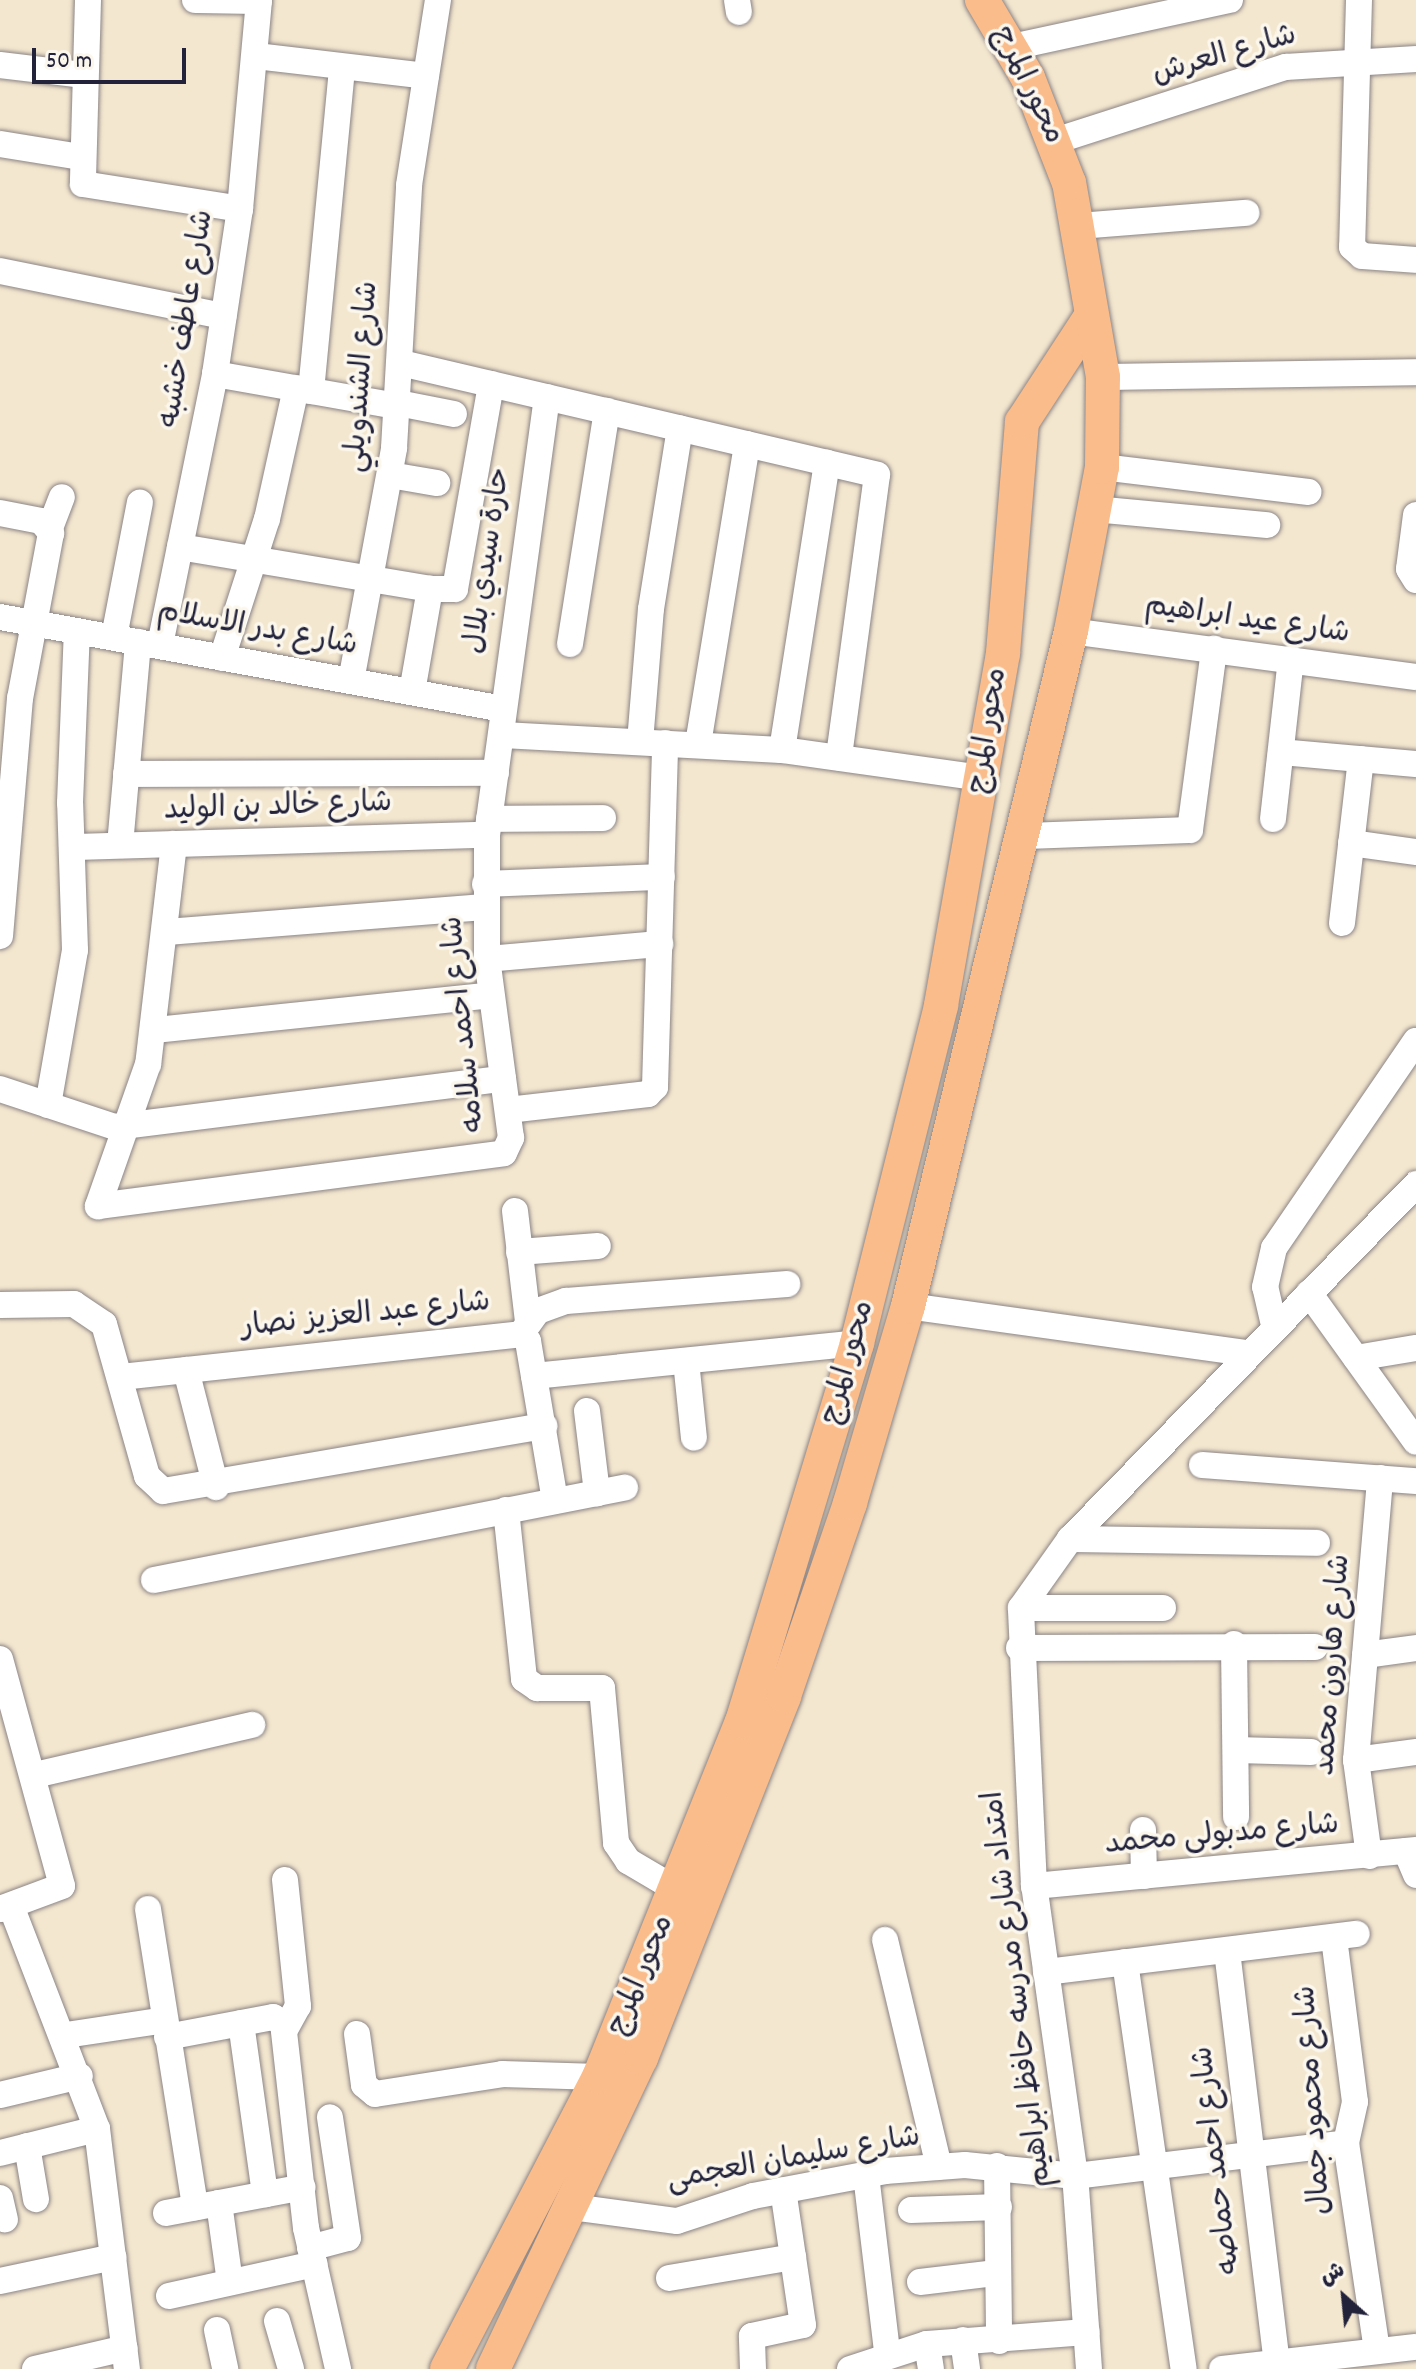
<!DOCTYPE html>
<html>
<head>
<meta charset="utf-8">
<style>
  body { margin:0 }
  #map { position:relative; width:1416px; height:2369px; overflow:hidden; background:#f4e7cf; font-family:Dekko,"Playpen Sans Arabic",sans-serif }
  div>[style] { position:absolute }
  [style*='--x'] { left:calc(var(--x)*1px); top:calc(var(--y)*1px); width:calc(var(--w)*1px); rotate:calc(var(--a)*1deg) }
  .roads { filter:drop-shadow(0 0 2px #8b8485) drop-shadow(0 0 2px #8b8485) }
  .minor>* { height:26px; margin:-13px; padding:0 13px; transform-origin:13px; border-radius:13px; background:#fff }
  .major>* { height:34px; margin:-17px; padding:0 17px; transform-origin:17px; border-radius:17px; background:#fabc8b }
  span { translate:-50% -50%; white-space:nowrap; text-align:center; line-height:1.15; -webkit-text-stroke:7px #fbf7ec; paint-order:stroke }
  .street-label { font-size:30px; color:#22223b }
  .north { position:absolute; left:1304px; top:2257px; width:80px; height:80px; -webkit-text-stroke:6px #fbf7ec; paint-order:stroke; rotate:333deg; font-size:22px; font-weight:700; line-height:32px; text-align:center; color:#22223b }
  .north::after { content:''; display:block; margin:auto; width:28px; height:36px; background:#22223b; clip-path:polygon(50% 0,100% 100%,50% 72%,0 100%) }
  .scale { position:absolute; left:32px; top:48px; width:154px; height:36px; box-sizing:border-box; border:4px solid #22223b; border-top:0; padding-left:10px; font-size:24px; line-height:28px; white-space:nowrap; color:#22223b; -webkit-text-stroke:6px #fbf7ec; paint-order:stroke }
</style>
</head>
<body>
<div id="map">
  <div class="roads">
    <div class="minor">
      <div style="--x:88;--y:0;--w:184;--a:91.6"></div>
      <div style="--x:83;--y:184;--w:159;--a:9"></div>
      <div style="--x:195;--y:0;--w:64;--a:0.9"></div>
      <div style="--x:737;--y:0;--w:12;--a:81"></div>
      <div style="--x:1359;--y:0;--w:247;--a:91.6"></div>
      <div style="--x:1352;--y:247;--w:13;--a:42"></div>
      <div style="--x:1362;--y:256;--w:54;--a:4.2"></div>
      <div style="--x:1012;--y:47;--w:223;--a:-12.2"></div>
      <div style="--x:256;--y:56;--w:171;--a:6.7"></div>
      <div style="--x:0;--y:65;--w:85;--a:6.8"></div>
      <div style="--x:1055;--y:141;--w:243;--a:-17.8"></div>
      <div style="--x:1286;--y:67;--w:130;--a:-3.5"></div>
      <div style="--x:0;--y:144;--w:81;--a:9.2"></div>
      <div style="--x:1079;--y:226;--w:168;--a:-4.5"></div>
      <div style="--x:0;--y:271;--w:228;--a:11.4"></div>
      <div style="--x:401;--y:363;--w:489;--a:13.2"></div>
      <div style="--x:877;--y:475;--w:285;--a:97.7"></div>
      <div style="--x:215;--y:374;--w:185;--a:10"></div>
      <div style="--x:1103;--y:377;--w:313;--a:-0.9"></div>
      <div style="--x:311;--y:391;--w:323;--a:-84.5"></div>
      <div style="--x:398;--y:403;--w:57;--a:11.1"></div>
      <div style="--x:1102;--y:467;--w:208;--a:6.9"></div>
      <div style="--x:390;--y:475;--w:48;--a:9.7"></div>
      <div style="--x:1094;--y:509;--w:174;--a:5.3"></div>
      <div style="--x:0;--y:513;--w:42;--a:11"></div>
      <div style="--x:41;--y:521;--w:16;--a:50"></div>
      <div style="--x:51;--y:533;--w:168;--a:100.6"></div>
      <div style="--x:20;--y:698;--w:239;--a:94.8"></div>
      <div style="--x:1416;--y:515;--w:54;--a:97.4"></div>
      <div style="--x:1409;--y:569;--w:13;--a:58"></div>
      <div style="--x:50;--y:528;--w:33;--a:-69"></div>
      <div style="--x:180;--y:547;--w:254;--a:9.5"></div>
      <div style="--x:0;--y:617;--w:511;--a:10.36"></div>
      <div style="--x:1071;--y:631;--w:348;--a:7.6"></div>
      <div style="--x:114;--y:637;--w:137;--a:-79.1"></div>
      <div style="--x:570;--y:644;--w:236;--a:-81"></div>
      <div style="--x:160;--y:645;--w:277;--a:-78.5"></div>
      <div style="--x:215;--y:374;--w:167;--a:-81.4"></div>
      <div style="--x:240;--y:209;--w:210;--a:-84.8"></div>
      <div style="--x:222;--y:658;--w:146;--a:-72.1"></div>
      <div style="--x:267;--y:519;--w:134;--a:-77.5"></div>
      <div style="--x:351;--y:681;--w:237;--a:-79.5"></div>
      <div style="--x:394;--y:448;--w:263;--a:-86.7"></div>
      <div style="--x:409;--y:185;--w:187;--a:-81.1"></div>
      <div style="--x:412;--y:692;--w:105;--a:-80.1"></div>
      <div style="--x:430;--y:589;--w:25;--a:0"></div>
      <div style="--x:455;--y:589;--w:208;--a:-80"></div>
      <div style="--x:502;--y:735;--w:280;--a:3.1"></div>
      <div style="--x:782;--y:750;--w:202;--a:8"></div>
      <div style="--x:640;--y:742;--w:133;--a:-85.3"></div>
      <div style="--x:651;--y:609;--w:183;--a:-80.9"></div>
      <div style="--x:698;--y:744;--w:304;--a:-80.7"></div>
      <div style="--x:782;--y:750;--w:291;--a:-81.1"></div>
      <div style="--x:1281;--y:752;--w:136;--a:5.1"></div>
      <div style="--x:126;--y:774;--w:370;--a:-0.2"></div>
      <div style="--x:489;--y:819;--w:114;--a:-0.5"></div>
      <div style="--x:1273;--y:819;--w:161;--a:-83.6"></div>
      <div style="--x:1026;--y:836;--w:164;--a:-2.1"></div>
      <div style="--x:1190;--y:830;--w:183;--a:-82.4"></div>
      <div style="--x:1351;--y:843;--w:66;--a:7.9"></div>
      <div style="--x:174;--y:844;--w:222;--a:96.7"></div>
      <div style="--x:148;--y:1064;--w:151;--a:109.4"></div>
      <div style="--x:98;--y:1206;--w:409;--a:-7.4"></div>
      <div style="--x:504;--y:1153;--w:17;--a:-65"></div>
      <div style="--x:511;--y:1138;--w:181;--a:-97.6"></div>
      <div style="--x:487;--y:959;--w:124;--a:-90"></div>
      <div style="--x:487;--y:835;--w:442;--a:-82.2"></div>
      <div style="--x:120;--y:845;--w:204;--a:-84.9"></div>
      <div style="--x:72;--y:847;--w:415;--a:-1.7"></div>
      <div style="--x:485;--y:884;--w:177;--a:-2.3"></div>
      <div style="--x:1342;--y:923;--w:165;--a:-83.4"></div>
      <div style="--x:167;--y:932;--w:318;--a:-4.5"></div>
      <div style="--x:487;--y:959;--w:174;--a:-5"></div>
      <div style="--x:155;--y:1030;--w:338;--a:-5.9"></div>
      <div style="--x:0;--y:1089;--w:121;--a:18.3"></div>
      <div style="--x:115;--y:1127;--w:391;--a:-7.1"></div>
      <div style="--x:48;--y:1105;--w:157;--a:-80.1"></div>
      <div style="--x:75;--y:950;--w:147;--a:-91.9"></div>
      <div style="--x:70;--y:803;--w:172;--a:-87.7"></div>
      <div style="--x:508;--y:1110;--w:141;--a:-6.5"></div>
      <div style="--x:648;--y:1094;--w:10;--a:-45"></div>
      <div style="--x:655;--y:1087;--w:344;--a:-88.3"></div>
      <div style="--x:515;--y:1211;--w:111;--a:83.3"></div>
      <div style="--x:519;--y:1252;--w:79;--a:-4.3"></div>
      <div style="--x:1309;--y:1293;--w:183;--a:54.3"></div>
      <div style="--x:0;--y:1305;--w:74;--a:-0.8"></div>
      <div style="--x:74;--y:1304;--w:36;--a:34"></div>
      <div style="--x:104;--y:1324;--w:158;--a:74.2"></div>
      <div style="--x:147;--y:1476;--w:22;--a:43"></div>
      <div style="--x:163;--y:1491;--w:387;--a:-9.7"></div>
      <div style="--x:908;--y:1306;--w:342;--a:7.9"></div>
      <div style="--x:1274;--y:1325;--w:39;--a:-103"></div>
      <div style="--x:1265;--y:1287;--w:40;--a:-77"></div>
      <div style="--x:1274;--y:1248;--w:251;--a:-55.6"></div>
      <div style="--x:521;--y:1334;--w:29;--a:-54"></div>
      <div style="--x:538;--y:1311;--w:30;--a:-20"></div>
      <div style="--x:566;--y:1301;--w:222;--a:-4.4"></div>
      <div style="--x:1356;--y:1358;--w:61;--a:-9.5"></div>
      <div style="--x:686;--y:1361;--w:77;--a:84.1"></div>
      <div style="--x:186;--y:1370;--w:121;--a:75.6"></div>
      <div style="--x:534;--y:1376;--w:325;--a:-5.8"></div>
      <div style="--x:121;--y:1377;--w:402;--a:-6.1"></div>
      <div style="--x:521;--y:1334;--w:10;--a:45"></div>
      <div style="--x:528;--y:1341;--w:162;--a:80.4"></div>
      <div style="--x:587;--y:1411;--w:83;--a:83"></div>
      <div style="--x:1202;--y:1465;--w:215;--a:4.3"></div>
      <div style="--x:506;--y:1510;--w:170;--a:83.9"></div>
      <div style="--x:524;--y:1679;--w:16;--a:35"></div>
      <div style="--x:537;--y:1688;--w:65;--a:0"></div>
      <div style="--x:602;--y:1688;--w:156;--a:84.8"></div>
      <div style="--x:616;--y:1843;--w:22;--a:56"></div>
      <div style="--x:628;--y:1861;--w:59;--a:30.5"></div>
      <div style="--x:1070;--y:1539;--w:247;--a:0.9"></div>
      <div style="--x:154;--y:1580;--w:480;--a:-11.1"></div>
      <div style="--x:1021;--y:1608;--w:142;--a:0"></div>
      <div style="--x:1234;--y:1644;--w:173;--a:89.3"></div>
      <div style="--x:1019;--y:1648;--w:296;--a:-0.2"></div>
      <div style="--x:1365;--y:1655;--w:51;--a:-7.8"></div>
      <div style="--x:0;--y:1659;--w:235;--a:74.7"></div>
      <div style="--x:62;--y:1886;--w:66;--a:159.6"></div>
      <div style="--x:1236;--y:1750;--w:75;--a:1.5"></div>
      <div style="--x:1356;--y:1760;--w:61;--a:-7.6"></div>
      <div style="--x:35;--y:1775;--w:223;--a:-13"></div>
      <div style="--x:1143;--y:1830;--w:46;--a:88.8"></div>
      <div style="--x:1406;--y:1851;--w:26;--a:67"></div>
      <div style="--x:1369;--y:1856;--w:97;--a:-97.7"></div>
      <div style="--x:1356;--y:1760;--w:283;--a:-85.1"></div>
      <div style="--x:285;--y:1880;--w:127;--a:84.1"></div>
      <div style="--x:298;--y:2006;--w:25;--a:119"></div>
      <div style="--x:1034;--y:1886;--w:384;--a:-5.4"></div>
      <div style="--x:11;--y:1906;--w:239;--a:68.9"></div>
      <div style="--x:97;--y:2129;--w:242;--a:82.9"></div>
      <div style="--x:148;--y:1909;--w:302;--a:81"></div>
      <div style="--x:1334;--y:1938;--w:165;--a:82.7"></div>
      <div style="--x:1355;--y:2102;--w:42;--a:102.4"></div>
      <div style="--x:1346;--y:2143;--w:210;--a:81.5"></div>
      <div style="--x:885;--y:1940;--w:233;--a:76.6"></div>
      <div style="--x:1227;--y:1951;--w:414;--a:83.1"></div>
      <div style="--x:1125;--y:1962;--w:411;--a:81.8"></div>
      <div style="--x:1046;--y:1972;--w:313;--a:-7"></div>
      <div style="--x:241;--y:2023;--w:173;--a:82"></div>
      <div style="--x:357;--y:2034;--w:51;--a:82.2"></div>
      <div style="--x:364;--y:2085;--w:14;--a:39"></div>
      <div style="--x:375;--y:2094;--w:129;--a:-8.9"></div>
      <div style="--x:502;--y:2074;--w:97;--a:1.8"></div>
      <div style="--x:66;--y:2035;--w:100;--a:-8.6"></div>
      <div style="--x:167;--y:2037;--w:108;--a:-10.7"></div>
      <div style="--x:273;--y:2017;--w:12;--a:31"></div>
      <div style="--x:283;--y:2023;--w:206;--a:83.6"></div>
      <div style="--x:306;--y:2228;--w:145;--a:77.2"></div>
      <div style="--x:0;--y:2095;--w:82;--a:-13.4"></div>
      <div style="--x:27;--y:2146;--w:54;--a:80.4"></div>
      <div style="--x:0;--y:2153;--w:100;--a:-13.9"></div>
      <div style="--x:997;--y:2166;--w:175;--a:89.3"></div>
      <div style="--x:866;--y:2175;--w:178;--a:83.2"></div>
      <div style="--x:0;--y:2198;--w:22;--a:77"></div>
      <div style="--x:219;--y:2203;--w:80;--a:82.1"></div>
      <div style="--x:572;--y:2207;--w:106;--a:7.6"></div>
      <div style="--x:677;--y:2221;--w:80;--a:-18.2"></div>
      <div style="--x:753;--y:2196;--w:134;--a:-10.7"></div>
      <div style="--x:885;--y:2171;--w:80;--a:-4.3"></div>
      <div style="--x:965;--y:2165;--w:111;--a:5.7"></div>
      <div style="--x:1075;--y:2176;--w:273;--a:-6.9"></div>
      <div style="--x:911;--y:2210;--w:88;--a:-2"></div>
      <div style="--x:166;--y:2213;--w:139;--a:-10.7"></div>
      <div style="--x:310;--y:2248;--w:39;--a:-15"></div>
      <div style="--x:348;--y:2238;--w:122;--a:-98.5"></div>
      <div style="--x:669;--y:2278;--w:126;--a:-9.6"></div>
      <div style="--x:0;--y:2281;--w:116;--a:-11.9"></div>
      <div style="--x:920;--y:2282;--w:77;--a:-6.8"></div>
      <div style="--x:169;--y:2296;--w:149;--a:-12.4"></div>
      <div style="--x:277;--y:2321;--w:50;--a:73.7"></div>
      <div style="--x:217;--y:2330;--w:40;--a:78"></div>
      <div style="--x:963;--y:2340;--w:29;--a:82"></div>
      <div style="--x:927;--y:2344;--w:25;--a:81"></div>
      <div style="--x:35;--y:2369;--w:92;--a:-13.1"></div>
      <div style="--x:753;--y:2369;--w:33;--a:-92"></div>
      <div style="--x:752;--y:2336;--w:52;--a:-12.2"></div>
      <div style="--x:803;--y:2325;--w:136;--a:-98.4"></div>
      <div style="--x:850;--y:2369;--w:81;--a:-18"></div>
      <div style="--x:927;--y:2344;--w:160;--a:-4.3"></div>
      <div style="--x:1089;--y:2369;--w:194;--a:-94.1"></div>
      <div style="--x:1075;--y:2176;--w:293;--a:-98"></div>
      <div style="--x:1034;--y:1886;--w:278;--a:-92.7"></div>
      <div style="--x:1021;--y:1608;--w:85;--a:-54.6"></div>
      <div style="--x:1070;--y:1539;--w:496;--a:-45.7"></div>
      <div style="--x:1222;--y:2369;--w:195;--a:-6.5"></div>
    </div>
    <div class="major">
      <div style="--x:447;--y:2369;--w:329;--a:-62.5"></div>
      <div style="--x:599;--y:2077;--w:383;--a:-68.1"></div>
      <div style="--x:742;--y:1722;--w:396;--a:-73.1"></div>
      <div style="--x:857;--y:1343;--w:348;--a:-76"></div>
      <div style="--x:941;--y:1005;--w:357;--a:-80"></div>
      <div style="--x:1003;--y:653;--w:232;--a:-85.3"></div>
      <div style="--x:1022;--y:422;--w:126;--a:-56.9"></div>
      <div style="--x:493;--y:2369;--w:344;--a:-64.6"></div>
      <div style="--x:641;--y:2058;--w:389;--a:-68.4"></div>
      <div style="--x:784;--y:1696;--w:204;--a:-71.1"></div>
      <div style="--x:850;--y:1503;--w:205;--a:-73.6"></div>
      <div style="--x:908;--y:1306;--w:694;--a:-76.42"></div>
      <div style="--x:1071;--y:631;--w:167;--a:-79.3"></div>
      <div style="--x:1102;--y:467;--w:90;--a:-89.4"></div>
      <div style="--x:1103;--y:377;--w:197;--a:-99.9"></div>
      <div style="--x:1069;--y:183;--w:113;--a:-111.3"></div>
      <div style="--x:1028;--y:78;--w:91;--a:-120.5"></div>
    </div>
  </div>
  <div class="street-label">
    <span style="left:1225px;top:57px;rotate:-16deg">شارع العرش</span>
    <span style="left:1026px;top:86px;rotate:64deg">محور المرج</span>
    <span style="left:189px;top:319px;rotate:-81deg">شارع عاطف خشبه</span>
    <span style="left:364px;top:377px;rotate:-86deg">شارع الشندويلي</span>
    <span style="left:490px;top:561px;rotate:-82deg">حارة سيدي بلال</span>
    <span style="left:1247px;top:622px;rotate:8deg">شارع عيد ابراهيم</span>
    <span style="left:257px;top:631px;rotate:10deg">شارع بدر الاسلام</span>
    <span style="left:990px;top:731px;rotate:-81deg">محور المرج</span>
    <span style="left:278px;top:809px;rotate:-2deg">شارع خالد بن الوليد</span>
    <span style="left:466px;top:1024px;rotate:-96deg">شارع احمد سلامه</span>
    <span style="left:366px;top:1317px;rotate:-6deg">شارع عبد العزيز نصار</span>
    <span style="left:850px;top:1363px;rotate:-74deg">محور المرج</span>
    <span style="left:1335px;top:1665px;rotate:-86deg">شارع هارون محمد</span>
    <span style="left:1222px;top:1837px;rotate:-5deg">شارع مدبولى محمد</span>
    <span style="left:643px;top:1976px;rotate:-67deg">محور المرج</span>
    <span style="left:1020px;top:1989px;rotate:-97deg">امتداد شارع مدرسه حافظ ابراهيم</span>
    <span style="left:1316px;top:2100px;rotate:-94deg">شارع محمود جمال</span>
    <span style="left:1219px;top:2160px;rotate:-97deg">شارع احمد حماصه</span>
    <span style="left:794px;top:2161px;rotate:-10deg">شارع سليمان العجمى</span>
  </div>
  <div class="north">ش</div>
  <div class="scale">50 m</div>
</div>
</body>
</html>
